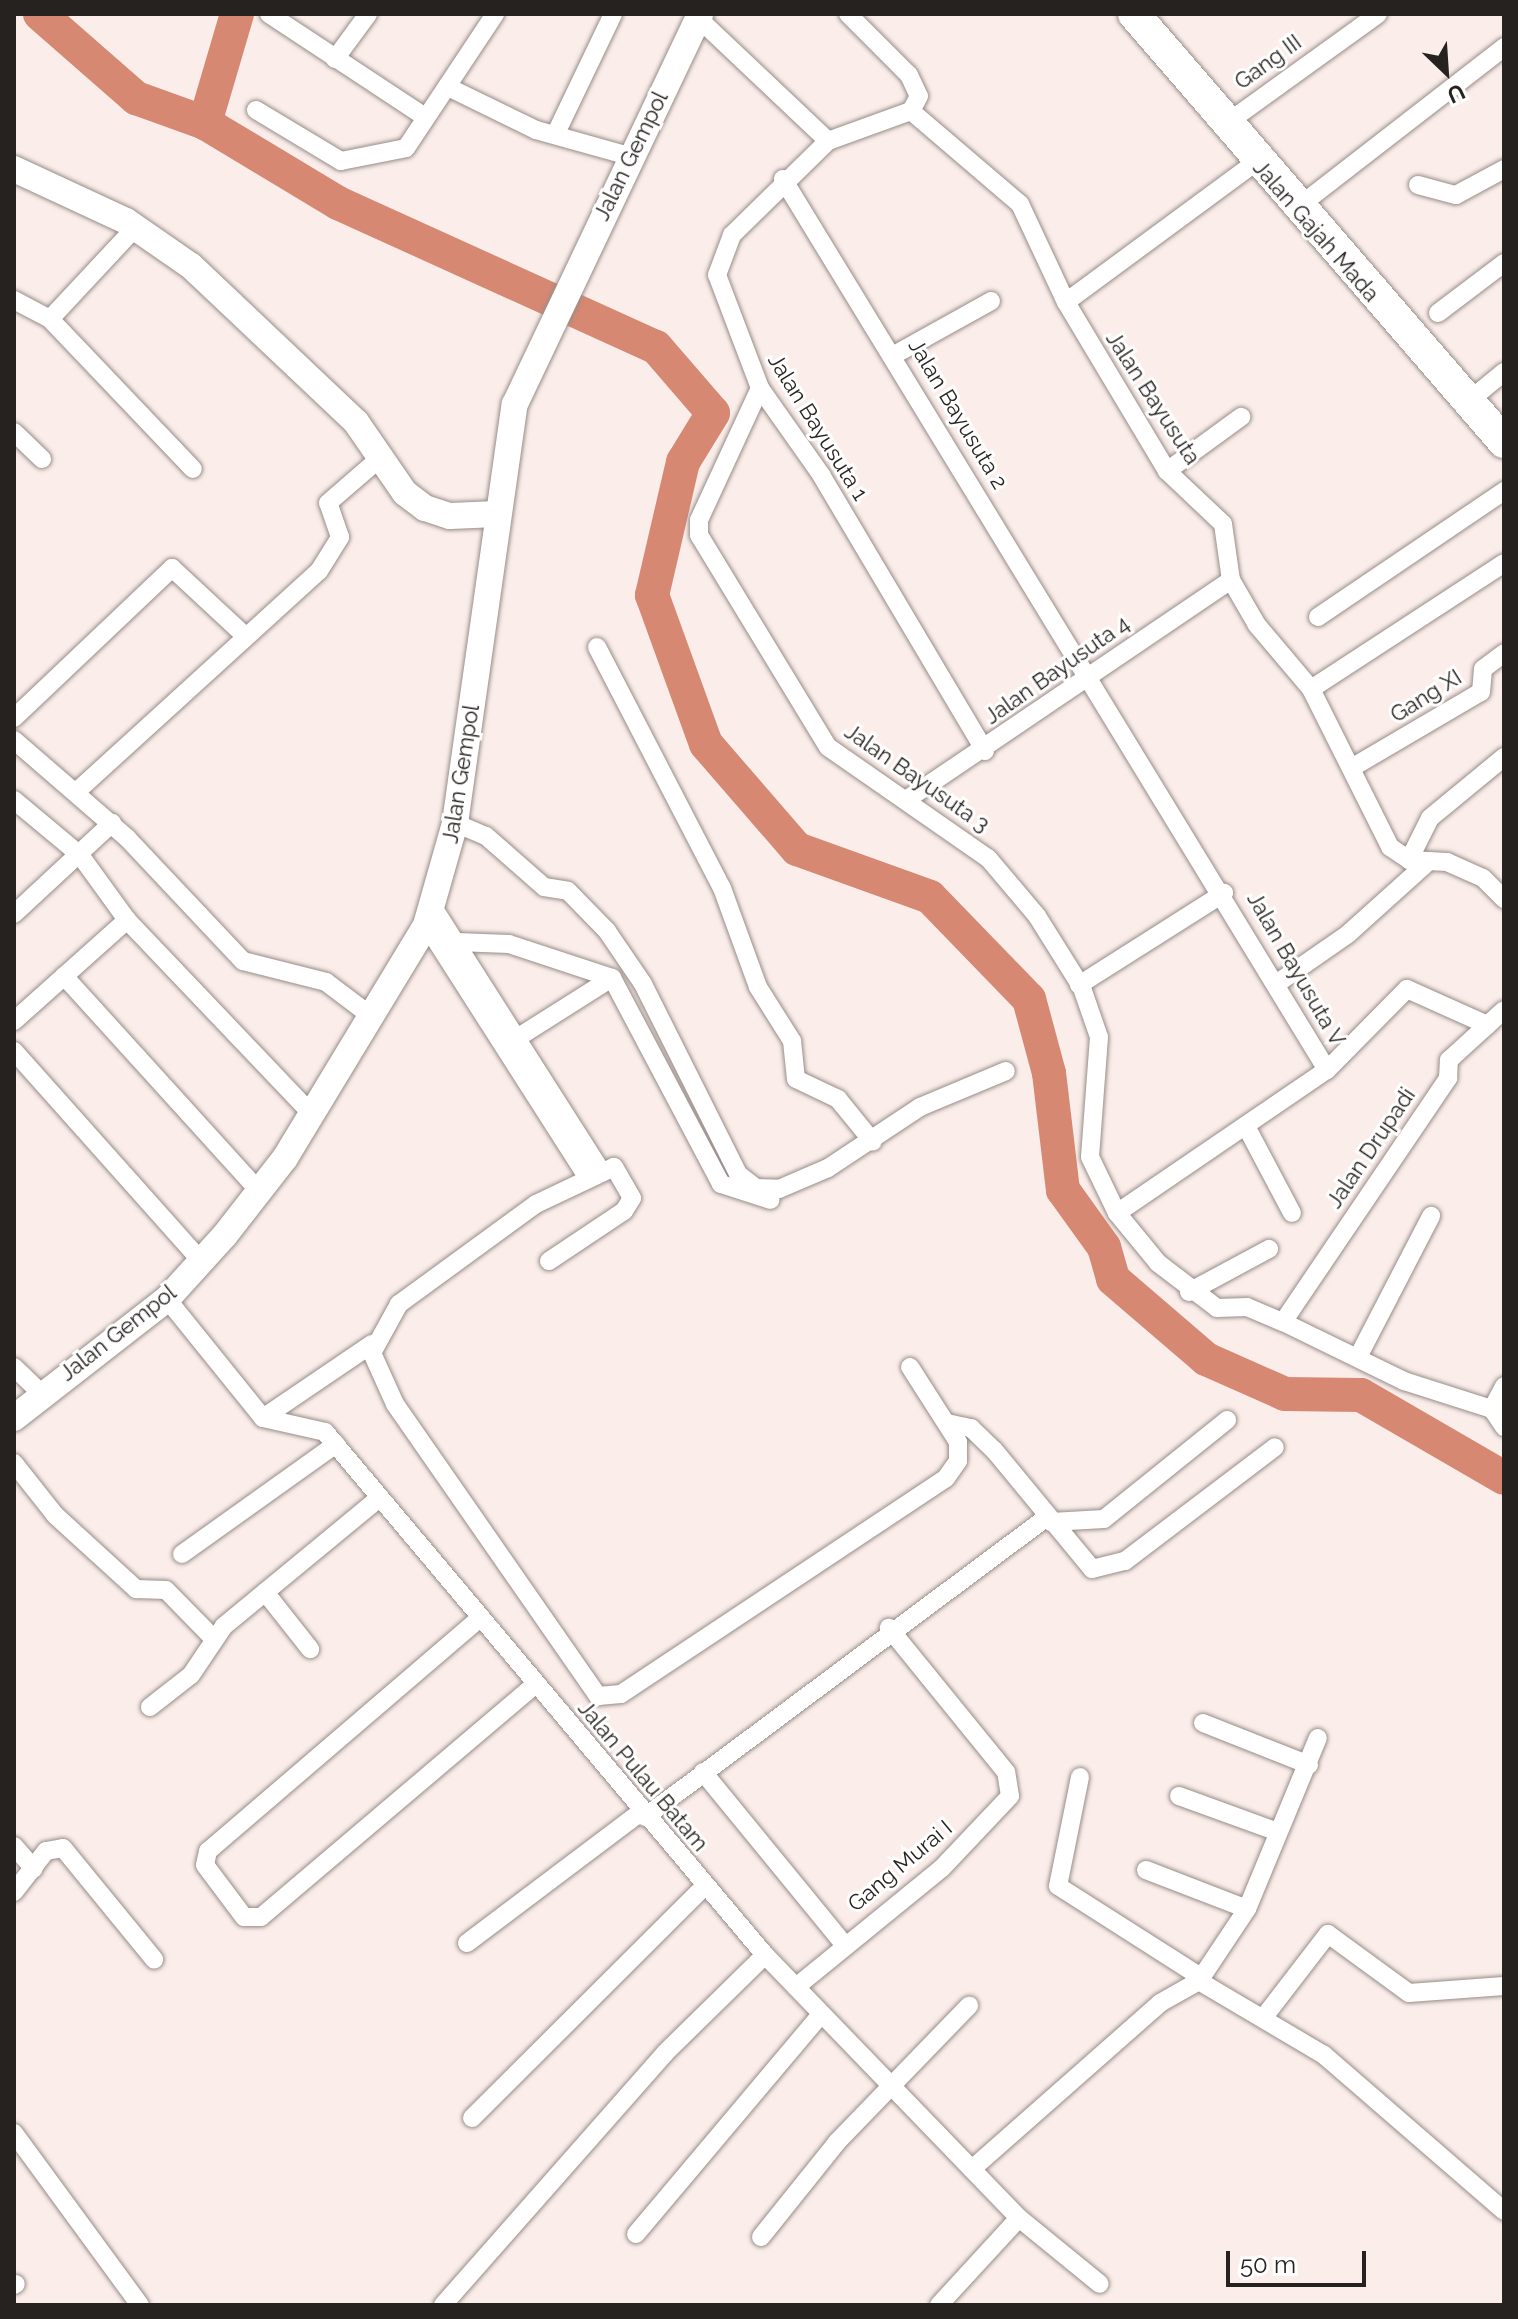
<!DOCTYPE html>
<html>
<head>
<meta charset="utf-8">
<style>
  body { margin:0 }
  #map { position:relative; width:1518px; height:2319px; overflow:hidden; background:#fbeeea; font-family:Raleway,sans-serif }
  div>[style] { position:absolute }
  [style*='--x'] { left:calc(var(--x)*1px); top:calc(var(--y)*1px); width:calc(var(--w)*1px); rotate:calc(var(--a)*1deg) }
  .river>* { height:34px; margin:-17px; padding:0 17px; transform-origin:17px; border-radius:17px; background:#d68872 }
  .roads { filter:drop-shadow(0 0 2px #978c88) drop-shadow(0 0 2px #978c88) }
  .street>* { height:18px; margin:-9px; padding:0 9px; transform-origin:9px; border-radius:9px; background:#fff }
  .secondary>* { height:26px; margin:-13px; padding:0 13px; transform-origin:13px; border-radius:13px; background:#fff }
  .highway>* { height:32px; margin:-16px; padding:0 16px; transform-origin:16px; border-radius:16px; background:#fff }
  span { translate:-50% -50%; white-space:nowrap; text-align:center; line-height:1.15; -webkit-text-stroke:6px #fff; paint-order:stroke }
  .street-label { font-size:22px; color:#262220 }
  .frame { position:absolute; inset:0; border:16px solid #262220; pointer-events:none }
  .north { position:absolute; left:1406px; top:32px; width:80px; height:80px; -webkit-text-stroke:6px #fff; paint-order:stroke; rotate:155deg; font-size:22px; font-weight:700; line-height:32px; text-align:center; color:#262220 }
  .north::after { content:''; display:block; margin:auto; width:28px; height:36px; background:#262220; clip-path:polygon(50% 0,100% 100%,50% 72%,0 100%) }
  .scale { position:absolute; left:1226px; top:2251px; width:140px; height:36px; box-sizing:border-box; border:4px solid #262220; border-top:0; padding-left:10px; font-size:24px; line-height:28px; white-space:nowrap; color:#262220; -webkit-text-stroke:6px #fff; paint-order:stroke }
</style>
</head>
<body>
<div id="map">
  <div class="river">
    <div style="--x:40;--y:14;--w:128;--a:41.2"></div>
    <div style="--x:136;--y:98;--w:73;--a:19.9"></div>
    <div style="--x:237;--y:14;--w:114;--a:106.4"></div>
    <div style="--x:205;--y:123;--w:155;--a:31"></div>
    <div style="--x:338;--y:203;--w:349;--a:24.4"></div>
    <div style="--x:656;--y:347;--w:87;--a:49.2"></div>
    <div style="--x:713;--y:413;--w:57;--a:121.5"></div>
    <div style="--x:683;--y:462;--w:137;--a:103.1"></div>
    <div style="--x:652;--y:595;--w:158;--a:70.1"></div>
    <div style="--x:706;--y:744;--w:139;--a:49.1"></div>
    <div style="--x:797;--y:849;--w:141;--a:19.8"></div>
    <div style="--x:930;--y:897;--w:142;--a:45.9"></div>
    <div style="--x:1029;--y:999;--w:77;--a:74.9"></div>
    <div style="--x:1049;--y:1073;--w:118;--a:83.2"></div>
    <div style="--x:1063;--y:1190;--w:70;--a:54.3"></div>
    <div style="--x:1104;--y:1247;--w:33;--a:74"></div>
    <div style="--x:1113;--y:1279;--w:123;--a:40.7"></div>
    <div style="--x:1206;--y:1359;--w:86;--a:23.9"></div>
    <div style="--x:1285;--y:1394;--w:76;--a:0.8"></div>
    <div style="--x:1361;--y:1395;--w:165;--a:30.1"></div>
  </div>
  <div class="roads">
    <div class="street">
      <div style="--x:269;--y:14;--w:187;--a:33.4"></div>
      <div style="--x:848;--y:14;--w:86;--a:45"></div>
      <div style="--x:909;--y:75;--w:23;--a:65"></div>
      <div style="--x:919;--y:96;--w:17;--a:118"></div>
      <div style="--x:698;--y:18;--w:179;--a:43.4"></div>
      <div style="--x:335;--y:59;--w:56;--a:-53.7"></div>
      <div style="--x:450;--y:88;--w:96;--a:26"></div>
      <div style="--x:536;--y:130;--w:97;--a:15.6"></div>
      <div style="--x:256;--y:110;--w:99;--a:31"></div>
      <div style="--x:341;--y:161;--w:66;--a:-11.3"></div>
      <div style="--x:406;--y:148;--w:161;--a:-56.4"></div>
      <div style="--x:1227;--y:123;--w:186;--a:-35.8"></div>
      <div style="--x:557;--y:131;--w:130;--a:-64.4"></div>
      <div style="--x:783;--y:179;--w:1044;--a:58.59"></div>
      <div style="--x:1418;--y:185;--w:39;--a:15"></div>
      <div style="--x:1456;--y:195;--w:55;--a:-28.4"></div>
      <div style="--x:1298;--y:207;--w:261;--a:-37.8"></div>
      <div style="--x:14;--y:300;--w:41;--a:27.8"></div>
      <div style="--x:50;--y:319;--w:125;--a:-47"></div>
      <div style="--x:1066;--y:302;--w:236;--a:-36.4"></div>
      <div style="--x:1438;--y:313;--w:83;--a:-37.1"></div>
      <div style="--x:50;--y:319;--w:207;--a:46.4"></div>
      <div style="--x:894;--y:355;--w:111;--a:-29.1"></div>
      <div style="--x:760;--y:388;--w:145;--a:114.8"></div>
      <div style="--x:699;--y:520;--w:15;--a:90"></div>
      <div style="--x:699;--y:535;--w:248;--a:58.7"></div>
      <div style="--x:828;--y:747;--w:195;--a:34.8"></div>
      <div style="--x:988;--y:858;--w:76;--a:49.8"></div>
      <div style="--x:1037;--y:916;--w:85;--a:58"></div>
      <div style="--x:1082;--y:988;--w:52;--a:70.9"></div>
      <div style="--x:1099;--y:1037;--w:120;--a:94.3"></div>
      <div style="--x:1090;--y:1157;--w:62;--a:64.3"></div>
      <div style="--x:1117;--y:1213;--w:65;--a:50.6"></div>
      <div style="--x:1158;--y:1263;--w:74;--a:37.3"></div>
      <div style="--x:1217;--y:1308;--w:30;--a:-2"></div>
      <div style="--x:1247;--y:1307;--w:39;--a:23"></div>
      <div style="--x:1283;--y:1322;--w:135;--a:26"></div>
      <div style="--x:1404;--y:1381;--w:92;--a:17.7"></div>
      <div style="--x:1492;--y:1409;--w:22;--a:56"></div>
      <div style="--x:1470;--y:400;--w:44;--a:-39.5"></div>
      <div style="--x:14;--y:432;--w:39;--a:44"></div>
      <div style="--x:1167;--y:471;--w:92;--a:-36.1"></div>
      <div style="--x:1318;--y:617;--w:225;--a:-34.1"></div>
      <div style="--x:597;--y:647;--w:271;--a:62.6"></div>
      <div style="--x:722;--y:888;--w:105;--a:70"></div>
      <div style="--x:758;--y:987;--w:64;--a:57.8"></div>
      <div style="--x:792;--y:1041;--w:38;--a:84"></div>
      <div style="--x:796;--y:1079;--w:47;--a:25.5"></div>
      <div style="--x:838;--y:1099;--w:55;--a:50.9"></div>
      <div style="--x:1311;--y:689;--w:230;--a:-33.1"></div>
      <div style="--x:14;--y:718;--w:218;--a:-43.5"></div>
      <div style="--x:172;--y:568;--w:97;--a:42.9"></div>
      <div style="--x:14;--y:740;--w:150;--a:40.9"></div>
      <div style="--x:127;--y:838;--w:169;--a:46.7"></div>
      <div style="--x:243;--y:961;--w:86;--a:14.2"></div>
      <div style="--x:326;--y:982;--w:56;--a:37.1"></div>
      <div style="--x:985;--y:751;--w:320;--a:-120.7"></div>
      <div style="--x:822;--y:476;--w:108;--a:-125.2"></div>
      <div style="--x:760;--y:388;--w:121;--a:-110.8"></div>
      <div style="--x:717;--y:275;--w:43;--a:-69.4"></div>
      <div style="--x:732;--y:235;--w:134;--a:-44.4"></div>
      <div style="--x:828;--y:141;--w:88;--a:-19.9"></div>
      <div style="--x:911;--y:111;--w:143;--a:40.5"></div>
      <div style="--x:1020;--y:204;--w:108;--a:64.9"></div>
      <div style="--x:1066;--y:302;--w:197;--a:59.1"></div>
      <div style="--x:1167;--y:471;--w:77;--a:43.4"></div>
      <div style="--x:1223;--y:524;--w:57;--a:81.9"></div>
      <div style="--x:1231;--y:580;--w:52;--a:60"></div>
      <div style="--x:1257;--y:625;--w:84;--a:49.8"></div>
      <div style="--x:1311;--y:689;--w:177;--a:63.4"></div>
      <div style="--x:1390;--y:847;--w:23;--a:34"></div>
      <div style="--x:1409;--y:860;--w:38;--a:3"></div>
      <div style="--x:1447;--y:862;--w:39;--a:24"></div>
      <div style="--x:1483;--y:878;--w:30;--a:45"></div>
      <div style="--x:1353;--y:767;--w:148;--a:-30.4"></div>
      <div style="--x:1481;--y:692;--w:23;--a:-85"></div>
      <div style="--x:1483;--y:669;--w:26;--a:-37"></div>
      <div style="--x:76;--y:792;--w:328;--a:-42.3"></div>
      <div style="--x:319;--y:571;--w:40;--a:-58"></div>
      <div style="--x:340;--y:537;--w:36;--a:-109"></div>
      <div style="--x:328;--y:503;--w:69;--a:-40.9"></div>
      <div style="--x:909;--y:798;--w:389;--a:-34.1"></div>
      <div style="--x:14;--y:800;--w:86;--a:39.8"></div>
      <div style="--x:80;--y:855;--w:80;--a:54.1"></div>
      <div style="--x:127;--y:920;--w:267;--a:46.4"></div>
      <div style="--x:455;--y:823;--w:34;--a:23"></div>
      <div style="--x:486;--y:836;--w:77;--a:41.3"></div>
      <div style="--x:544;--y:887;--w:24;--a:9"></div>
      <div style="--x:568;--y:891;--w:56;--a:45.7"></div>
      <div style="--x:607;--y:931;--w:64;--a:55.8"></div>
      <div style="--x:643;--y:984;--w:212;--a:63.4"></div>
      <div style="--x:738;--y:1174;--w:23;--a:38"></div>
      <div style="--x:756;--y:1188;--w:23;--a:2"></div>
      <div style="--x:779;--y:1189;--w:53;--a:-23.2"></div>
      <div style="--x:828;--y:1168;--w:110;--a:-33.5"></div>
      <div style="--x:920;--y:1107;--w:93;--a:-22.7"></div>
      <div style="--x:1409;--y:860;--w:47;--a:-63.4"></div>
      <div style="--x:1430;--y:818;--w:96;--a:-39.5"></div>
      <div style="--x:433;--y:907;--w:311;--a:57.5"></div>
      <div style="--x:14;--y:914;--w:134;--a:-42.9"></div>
      <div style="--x:426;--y:925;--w:297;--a:57.4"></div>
      <div style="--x:457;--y:942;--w:52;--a:2.2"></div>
      <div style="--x:509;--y:944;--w:108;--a:18.3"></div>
      <div style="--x:612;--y:978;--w:233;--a:62.1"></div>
      <div style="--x:721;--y:1184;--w:52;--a:17.7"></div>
      <div style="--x:64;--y:976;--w:292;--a:47.8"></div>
      <div style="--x:1279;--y:982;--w:84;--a:-34.8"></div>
      <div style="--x:1348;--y:934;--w:109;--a:-42"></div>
      <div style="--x:1079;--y:985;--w:172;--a:-32.4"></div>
      <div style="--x:14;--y:1021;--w:152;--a:-41.8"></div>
      <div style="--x:509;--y:1043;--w:122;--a:-32.3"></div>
      <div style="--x:14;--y:1051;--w:281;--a:48.3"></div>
      <div style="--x:1247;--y:1128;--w:96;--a:62.1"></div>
      <div style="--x:1117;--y:1213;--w:254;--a:-34.3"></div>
      <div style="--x:1327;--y:1070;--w:114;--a:-45.4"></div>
      <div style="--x:1407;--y:989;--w:88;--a:24.2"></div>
      <div style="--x:549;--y:1261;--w:90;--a:-33.7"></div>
      <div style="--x:624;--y:1211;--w:15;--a:-58"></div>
      <div style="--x:632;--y:1198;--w:36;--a:-120"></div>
      <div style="--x:614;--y:1167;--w:86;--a:154.6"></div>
      <div style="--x:536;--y:1204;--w:170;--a:143.9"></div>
      <div style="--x:399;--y:1304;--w:56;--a:118.9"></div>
      <div style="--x:372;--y:1353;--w:56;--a:65.7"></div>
      <div style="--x:395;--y:1404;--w:356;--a:55.2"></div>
      <div style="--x:598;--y:1696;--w:23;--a:-5"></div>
      <div style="--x:621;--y:1694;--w:390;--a:-33.6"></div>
      <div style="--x:946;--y:1478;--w:21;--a:-55"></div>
      <div style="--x:958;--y:1461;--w:19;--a:-90"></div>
      <div style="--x:958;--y:1442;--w:89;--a:-122.6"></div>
      <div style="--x:1189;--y:1292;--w:91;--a:-28.3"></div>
      <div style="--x:167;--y:1299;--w:153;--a:51.1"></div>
      <div style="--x:263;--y:1418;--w:64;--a:12.7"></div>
      <div style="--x:325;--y:1432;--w:683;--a:49.93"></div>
      <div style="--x:765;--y:1955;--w:366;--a:46"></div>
      <div style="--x:1019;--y:2218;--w:104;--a:39.2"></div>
      <div style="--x:1283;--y:1322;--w:295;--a:-55.9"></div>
      <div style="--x:1448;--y:1078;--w:18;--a:-87"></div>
      <div style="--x:1449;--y:1060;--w:74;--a:-42.3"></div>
      <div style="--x:1358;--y:1357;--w:159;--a:-62.6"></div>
      <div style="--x:14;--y:1367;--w:37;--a:44"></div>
      <div style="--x:1492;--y:1409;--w:26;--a:-62"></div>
      <div style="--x:263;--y:1418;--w:132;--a:-34.2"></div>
      <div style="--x:947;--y:1423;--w:25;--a:12"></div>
      <div style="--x:971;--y:1428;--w:32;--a:44"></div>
      <div style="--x:994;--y:1450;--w:154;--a:50.5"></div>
      <div style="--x:1092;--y:1569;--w:34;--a:-14"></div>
      <div style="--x:1125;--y:1561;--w:188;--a:-37.2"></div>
      <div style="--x:14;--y:1463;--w:66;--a:51.7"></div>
      <div style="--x:55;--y:1515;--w:110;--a:42.4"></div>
      <div style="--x:136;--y:1589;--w:30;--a:2"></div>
      <div style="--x:166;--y:1590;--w:66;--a:45.6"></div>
      <div style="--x:1051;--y:1522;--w:53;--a:-3.2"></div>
      <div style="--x:1104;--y:1519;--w:158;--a:-38.8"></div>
      <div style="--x:182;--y:1554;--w:189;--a:-35.5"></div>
      <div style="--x:265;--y:1592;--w:73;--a:51.7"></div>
      <div style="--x:480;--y:1618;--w:358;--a:139.4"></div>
      <div style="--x:208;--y:1851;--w:14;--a:102"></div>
      <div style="--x:205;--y:1865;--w:65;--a:53.1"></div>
      <div style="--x:244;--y:1917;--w:17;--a:0"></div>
      <div style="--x:261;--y:1917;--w:357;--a:-40.3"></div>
      <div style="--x:150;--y:1707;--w:52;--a:-38"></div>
      <div style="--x:191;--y:1675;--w:59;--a:-56"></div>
      <div style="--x:224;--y:1626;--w:200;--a:-39.5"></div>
      <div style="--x:1203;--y:1723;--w:114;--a:21.6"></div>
      <div style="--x:703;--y:1772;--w:222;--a:50.7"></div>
      <div style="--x:1080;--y:1777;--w:111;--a:101.4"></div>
      <div style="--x:1058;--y:1886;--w:169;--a:32.5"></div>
      <div style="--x:1179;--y:1796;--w:105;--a:20"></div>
      <div style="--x:645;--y:1817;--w:502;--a:-36.73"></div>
      <div style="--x:14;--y:1846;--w:30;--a:49"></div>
      <div style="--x:1146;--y:1870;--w:108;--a:21.1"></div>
      <div style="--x:14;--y:1892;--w:52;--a:-52"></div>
      <div style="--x:46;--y:1851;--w:17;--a:-10"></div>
      <div style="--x:63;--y:1848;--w:144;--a:50.7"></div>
      <div style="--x:467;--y:1943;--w:218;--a:-37"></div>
      <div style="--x:1199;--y:1981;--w:87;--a:-56.3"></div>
      <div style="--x:1247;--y:1909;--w:185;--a:-67.5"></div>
      <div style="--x:796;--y:1987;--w:188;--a:-39.2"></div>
      <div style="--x:942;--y:1868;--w:99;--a:-46.6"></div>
      <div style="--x:1010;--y:1796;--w:24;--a:-99"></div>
      <div style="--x:1006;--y:1772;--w:186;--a:-129.1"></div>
      <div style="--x:1264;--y:2017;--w:105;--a:-52.4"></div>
      <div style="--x:1328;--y:1934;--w:100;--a:36.1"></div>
      <div style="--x:1409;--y:1993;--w:95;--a:-4.2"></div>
      <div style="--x:472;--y:2118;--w:327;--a:-44.9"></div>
      <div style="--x:14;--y:2133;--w:213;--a:53.8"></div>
      <div style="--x:972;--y:2169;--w:251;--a:-41.4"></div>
      <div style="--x:1160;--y:2003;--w:45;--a:-29.4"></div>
      <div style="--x:1199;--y:1981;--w:145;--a:30.6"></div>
      <div style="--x:1324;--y:2055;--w:238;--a:40.9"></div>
      <div style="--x:636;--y:2234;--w:287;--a:-49.9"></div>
      <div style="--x:761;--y:2237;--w:122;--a:-51.3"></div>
      <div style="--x:837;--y:2142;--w:190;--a:-45.9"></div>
      <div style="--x:14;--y:2285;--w:2;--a:-27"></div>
      <div style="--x:443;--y:2305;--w:336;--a:-48.6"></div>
      <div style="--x:665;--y:2053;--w:140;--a:-44.4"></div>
      <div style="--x:939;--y:2305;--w:118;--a:-47.4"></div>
    </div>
    <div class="secondary">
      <div style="--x:14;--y:169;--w:123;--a:24.9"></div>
      <div style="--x:126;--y:221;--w:79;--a:34.7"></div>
      <div style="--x:191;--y:266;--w:227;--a:43.4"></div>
      <div style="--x:356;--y:422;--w:86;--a:55.4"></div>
      <div style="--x:405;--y:493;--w:25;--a:37"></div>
      <div style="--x:425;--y:508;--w:26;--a:18"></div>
      <div style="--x:450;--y:516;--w:47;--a:-2.4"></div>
      <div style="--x:14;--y:1418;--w:194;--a:-37.9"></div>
      <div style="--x:167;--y:1299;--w:86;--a:-47.8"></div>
      <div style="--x:225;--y:1235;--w:98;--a:-52.1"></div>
      <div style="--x:285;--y:1158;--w:272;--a:-58.8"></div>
      <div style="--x:426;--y:925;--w:106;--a:-74.1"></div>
      <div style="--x:455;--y:823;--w:423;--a:-81.9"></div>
      <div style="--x:515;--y:404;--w:432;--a:-64.6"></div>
    </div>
    <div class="highway">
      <div style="--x:1134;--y:14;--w:566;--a:49.16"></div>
    </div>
  </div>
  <div class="street-label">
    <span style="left:1268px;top:62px;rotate:-36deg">Gang III</span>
    <span style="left:631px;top:156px;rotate:-64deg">Jalan Gempol</span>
    <span style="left:1316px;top:231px;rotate:49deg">Jalan Gajah Mada</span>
    <span style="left:1153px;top:398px;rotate:57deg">Jalan Bayusuta</span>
    <span style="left:958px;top:414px;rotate:59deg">Jalan Bayusuta 2</span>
    <span style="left:818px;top:427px;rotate:58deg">Jalan Bayusuta 1</span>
    <span style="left:1057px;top:670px;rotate:-35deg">Jalan Bayusuta 4</span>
    <span style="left:1426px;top:696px;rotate:-32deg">Gang XI</span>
    <span style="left:461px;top:774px;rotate:-81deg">Jalan Gempol</span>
    <span style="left:917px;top:778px;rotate:35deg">Jalan Bayusuta 3</span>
    <span style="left:1296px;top:969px;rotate:60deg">Jalan Bayusuta V</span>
    <span style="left:1371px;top:1148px;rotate:-56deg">Jalan Drupadi</span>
    <span style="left:118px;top:1333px;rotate:-38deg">Jalan Gempol</span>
    <span style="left:643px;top:1776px;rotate:50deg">Jalan Pulau Batam</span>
    <span style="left:900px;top:1866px;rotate:-40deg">Gang Murai I</span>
  </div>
  <div class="frame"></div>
  <div class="north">U</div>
  <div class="scale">50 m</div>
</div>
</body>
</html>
